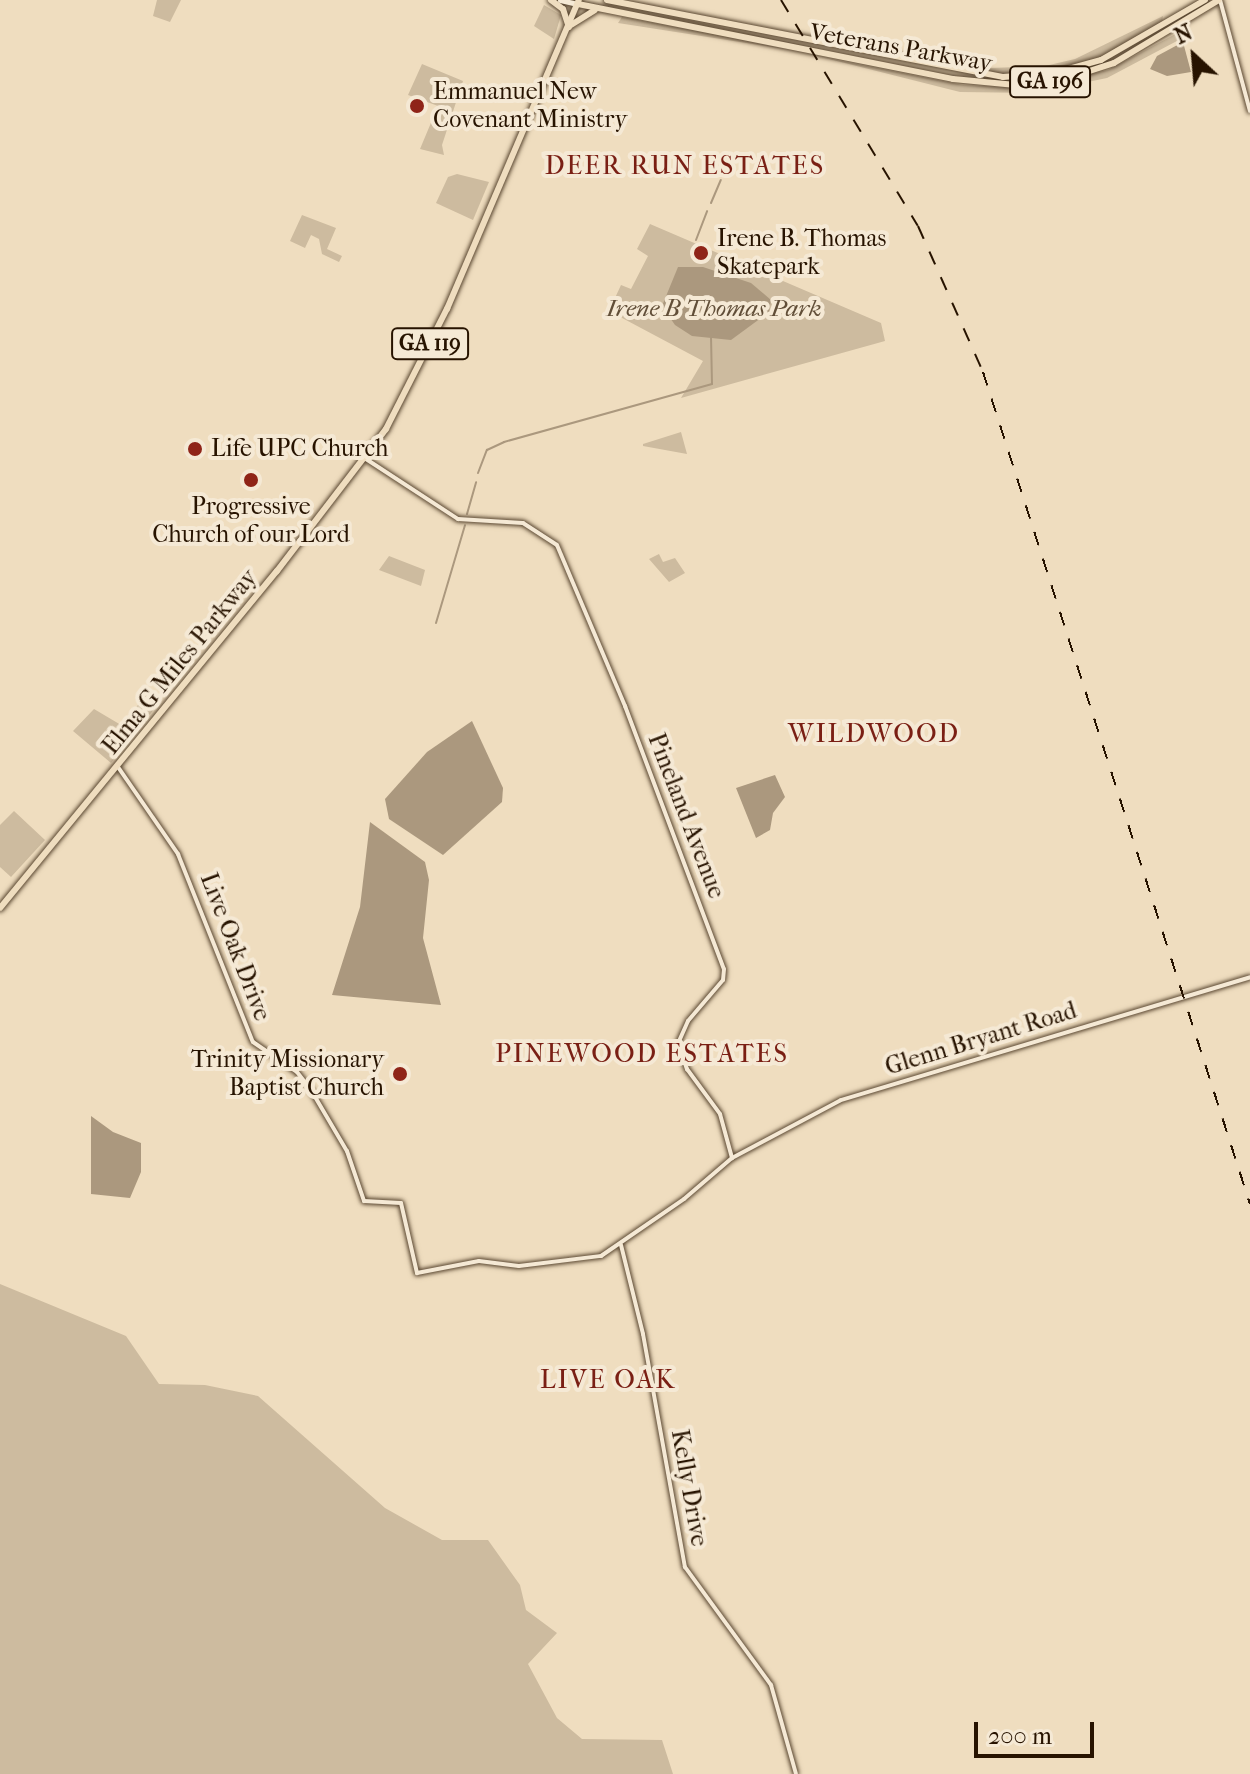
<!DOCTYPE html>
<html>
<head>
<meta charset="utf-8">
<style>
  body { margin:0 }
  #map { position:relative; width:1250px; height:1774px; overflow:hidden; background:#efddbf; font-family:"IM FELL French Canon",serif }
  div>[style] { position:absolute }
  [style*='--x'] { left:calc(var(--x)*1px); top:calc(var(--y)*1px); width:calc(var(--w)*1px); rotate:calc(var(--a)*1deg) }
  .green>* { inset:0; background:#cdbb9f }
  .water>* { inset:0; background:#ab987e }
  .stream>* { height:2px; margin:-1px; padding:0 1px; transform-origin:1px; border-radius:1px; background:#ab987e }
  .roads { filter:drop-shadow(0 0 2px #594630) drop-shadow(0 0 2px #594630) }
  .tertiary>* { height:4px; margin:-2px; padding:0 2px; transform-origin:2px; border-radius:2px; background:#f5e9d5 }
  .secondary>* { height:5px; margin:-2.5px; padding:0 2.5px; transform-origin:2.5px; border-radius:2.5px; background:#f5e9d5 }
  .primary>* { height:6px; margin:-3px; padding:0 3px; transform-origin:3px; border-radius:3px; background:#efddbf }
  .rail>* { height:2px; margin-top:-1px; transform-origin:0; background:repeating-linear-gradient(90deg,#271300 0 14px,transparent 0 28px) }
  .dots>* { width:22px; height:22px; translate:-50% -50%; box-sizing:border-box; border:4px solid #f5e9d5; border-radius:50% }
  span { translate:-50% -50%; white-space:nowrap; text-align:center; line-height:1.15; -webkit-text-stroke:8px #f5e9d5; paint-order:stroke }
  .shield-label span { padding:2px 6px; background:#f5e9d5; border:2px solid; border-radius:6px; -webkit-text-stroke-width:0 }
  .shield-label { font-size:22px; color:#271300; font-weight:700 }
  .street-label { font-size:24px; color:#271300 }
  .poi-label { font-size:24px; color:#271300 }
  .left { translate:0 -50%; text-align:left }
  .right { translate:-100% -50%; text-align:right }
  .park-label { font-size:24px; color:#614e38; font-style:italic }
  .neighbourhood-label { font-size:26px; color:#7a1f14; letter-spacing:2px }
  .north { position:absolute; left:1154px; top:16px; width:80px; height:80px; -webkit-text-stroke:6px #f5e9d5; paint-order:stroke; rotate:334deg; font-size:22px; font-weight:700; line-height:32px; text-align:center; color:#271300 }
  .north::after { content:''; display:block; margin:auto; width:28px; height:36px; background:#271300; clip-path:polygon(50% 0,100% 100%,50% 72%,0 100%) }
  .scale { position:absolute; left:974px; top:1722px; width:120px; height:36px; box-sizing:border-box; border:4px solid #271300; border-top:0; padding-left:10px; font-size:24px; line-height:28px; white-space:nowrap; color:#271300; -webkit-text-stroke:6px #f5e9d5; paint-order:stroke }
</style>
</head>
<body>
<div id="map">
  <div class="green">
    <div style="clip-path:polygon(157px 0,181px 0,170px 22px,153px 16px)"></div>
    <div style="clip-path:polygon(544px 5px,561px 15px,554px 39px,534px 26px)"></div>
    <div style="clip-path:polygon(643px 15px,675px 17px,801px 45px,800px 46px)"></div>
    <div style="clip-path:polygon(1163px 16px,1162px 22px,1101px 57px,1046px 71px,1002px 74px,917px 55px,991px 68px,1045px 66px,1075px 59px)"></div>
    <div style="clip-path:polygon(622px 17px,729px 37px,785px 49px,618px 23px)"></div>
    <div style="clip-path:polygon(1183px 30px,1192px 33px,1107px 78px,1034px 93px,960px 92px,821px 57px,963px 85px,1027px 88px,1108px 70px)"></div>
    <div style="clip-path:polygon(422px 64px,463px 81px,442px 145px,444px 155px,420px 149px,438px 106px,408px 95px)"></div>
    <div style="clip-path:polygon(457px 174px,489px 182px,473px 220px,436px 203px,448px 177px)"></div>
    <div style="clip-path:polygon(302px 215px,336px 228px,327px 249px,342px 256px,339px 262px,322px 254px,319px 239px,311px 235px,305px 248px,290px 241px)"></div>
    <div style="clip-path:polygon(650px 224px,881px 323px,885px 341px,681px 398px,703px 361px,609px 311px,621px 285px,631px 289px,648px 256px,637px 249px)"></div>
    <div style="clip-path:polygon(681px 432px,687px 454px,643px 446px,643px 444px)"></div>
    <div style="clip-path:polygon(659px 554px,663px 562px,675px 558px,685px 573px,669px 582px,649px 559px)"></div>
    <div style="clip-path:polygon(389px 556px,425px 570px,421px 586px,379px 570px)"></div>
    <div style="clip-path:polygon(149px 692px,159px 703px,111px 763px,73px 731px,94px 709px,121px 725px)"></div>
    <div style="clip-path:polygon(14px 811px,45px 840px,11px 877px,0 867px,0 825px)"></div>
    <div style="clip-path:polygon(0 1284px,126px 1336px,159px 1384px,205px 1385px,258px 1396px,385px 1508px,442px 1540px,488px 1540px,520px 1585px,526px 1610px,557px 1633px,528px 1664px,557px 1718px,582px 1739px,662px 1740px,673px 1774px,0 1774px)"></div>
  </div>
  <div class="water">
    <div style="clip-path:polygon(1183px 42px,1191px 72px,1167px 76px,1150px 69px,1157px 56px)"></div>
    <div style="clip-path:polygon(678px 267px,703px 267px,751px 283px,771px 300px,769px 312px,731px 340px,692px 336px,675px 325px,662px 306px)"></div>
    <div style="clip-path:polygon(472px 721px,503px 788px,502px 802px,443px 855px,389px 819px,385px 799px,427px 752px)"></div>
    <div style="clip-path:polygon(775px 775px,785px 797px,773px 813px,770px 830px,756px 838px,736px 788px)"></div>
    <div style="clip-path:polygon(370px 822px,425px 862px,429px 880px,423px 938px,441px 1005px,332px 995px,360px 907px)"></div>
    <div style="clip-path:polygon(91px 1116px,113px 1132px,141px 1143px,141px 1172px,130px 1198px,91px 1194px)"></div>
  </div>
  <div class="stream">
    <div style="--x:711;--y:203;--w:25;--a:-67"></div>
    <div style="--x:696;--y:240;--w:31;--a:-69"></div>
    <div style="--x:478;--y:473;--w:25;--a:-69"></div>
    <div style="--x:487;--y:450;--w:19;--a:-25"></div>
    <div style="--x:504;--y:442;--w:216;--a:-15.6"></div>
    <div style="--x:712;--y:384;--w:46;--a:-91.2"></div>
    <div style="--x:467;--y:514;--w:33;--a:-74"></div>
    <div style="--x:436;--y:623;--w:102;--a:-73.5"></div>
  </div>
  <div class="roads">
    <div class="tertiary">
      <div style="--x:1220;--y:0;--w:115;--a:74.9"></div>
      <div style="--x:366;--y:459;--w:110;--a:33.1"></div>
      <div style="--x:458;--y:519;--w:65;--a:3.5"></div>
      <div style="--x:523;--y:523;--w:40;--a:32.9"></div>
      <div style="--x:557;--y:545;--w:175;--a:67.1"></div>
      <div style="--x:625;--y:706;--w:281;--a:69.4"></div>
      <div style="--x:724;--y:969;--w:11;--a:95"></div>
      <div style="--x:723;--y:980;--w:54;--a:130.5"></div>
      <div style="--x:688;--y:1021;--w:24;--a:114"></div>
      <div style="--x:678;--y:1043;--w:28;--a:71"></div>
      <div style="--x:687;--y:1069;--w:56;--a:53.7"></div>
      <div style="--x:720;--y:1114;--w:46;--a:74.7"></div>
      <div style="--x:118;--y:767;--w:106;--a:55.4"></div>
      <div style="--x:178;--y:854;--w:202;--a:68.3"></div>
      <div style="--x:253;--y:1042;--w:53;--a:34.3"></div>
      <div style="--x:297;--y:1072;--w:23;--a:52"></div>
      <div style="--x:311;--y:1090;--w:71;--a:59.5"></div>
      <div style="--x:347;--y:1151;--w:53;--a:71.2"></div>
      <div style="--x:364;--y:1201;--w:37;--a:3"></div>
      <div style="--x:401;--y:1203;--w:72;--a:77.1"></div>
      <div style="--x:417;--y:1273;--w:63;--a:-11"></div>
      <div style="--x:479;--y:1261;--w:40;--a:7.1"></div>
      <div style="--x:519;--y:1266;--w:83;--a:-7"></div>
      <div style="--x:601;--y:1256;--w:101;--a:-34.5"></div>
      <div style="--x:684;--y:1199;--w:63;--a:-40.5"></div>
      <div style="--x:732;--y:1158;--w:123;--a:-28"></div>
      <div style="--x:841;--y:1100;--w:427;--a:-16.7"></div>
      <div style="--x:621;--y:1245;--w:92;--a:76.1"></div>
      <div style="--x:643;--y:1334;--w:237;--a:79.8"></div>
      <div style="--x:685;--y:1567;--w:146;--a:53.9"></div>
      <div style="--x:771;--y:1685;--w:92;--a:74.3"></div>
    </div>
    <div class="secondary">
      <div style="--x:560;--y:0;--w:18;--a:13"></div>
    </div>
    <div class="primary">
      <div style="--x:551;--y:0;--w:15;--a:37"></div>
      <div style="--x:563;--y:9;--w:19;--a:72"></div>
      <div style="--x:607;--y:0;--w:403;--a:11"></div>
      <div style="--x:1003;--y:77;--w:51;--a:-4.5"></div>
      <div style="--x:1054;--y:73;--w:49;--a:-15.5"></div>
      <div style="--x:1101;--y:60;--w:120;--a:-30"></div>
      <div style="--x:578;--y:4;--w:382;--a:11.3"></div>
      <div style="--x:953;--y:79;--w:63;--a:5.4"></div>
      <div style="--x:1016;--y:85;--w:52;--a:-7.7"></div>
      <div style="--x:1068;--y:78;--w:48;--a:-18.1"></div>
      <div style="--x:1114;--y:63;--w:122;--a:-31"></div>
      <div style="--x:571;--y:25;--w:28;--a:-32"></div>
      <div style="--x:0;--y:908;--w:436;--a:-50.6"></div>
      <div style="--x:277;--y:571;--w:179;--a:-52.5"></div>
      <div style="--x:386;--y:429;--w:135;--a:-63.1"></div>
      <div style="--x:447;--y:309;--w:336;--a:-66.9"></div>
    </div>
  </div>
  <div class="rail">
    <div style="--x:781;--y:0;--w:264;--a:58.8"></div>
    <div style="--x:918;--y:226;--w:160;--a:66"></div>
    <div style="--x:983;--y:372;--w:874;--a:72.21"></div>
  </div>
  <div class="dots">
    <div style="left:417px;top:106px;background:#8f2418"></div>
    <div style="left:701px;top:253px;background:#8f2418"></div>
    <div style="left:195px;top:449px;background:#8f2418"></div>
    <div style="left:251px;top:480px;background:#8f2418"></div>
    <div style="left:400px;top:1074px;background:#8f2418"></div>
  </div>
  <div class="shield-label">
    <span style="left:1050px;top:82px">GA 196</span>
    <span style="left:430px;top:344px">GA 119</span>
  </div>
  <div class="street-label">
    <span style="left:901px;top:48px;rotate:10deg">Veterans Parkway</span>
    <span style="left:180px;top:662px;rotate:-51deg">Elma G Miles Parkway</span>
    <span style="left:686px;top:816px;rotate:69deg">Pineland Avenue</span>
    <span style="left:235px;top:947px;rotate:69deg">Live Oak Drive</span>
    <span style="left:981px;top:1039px;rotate:-17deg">Glenn Bryant Road</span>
    <span style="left:689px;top:1488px;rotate:80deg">Kelly Drive</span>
  </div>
  <div class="poi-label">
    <span class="left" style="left:433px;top:106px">Emmanuel New<br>Covenant Ministry</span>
    <span class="left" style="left:717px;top:253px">Irene B. Thomas<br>Skatepark</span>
    <span class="left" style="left:211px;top:449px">Life UPC Church</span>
    <span style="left:251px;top:521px">Progressive<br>Church of our Lord</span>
    <span class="right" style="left:384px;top:1074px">Trinity Missionary<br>Baptist Church</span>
  </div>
  <div class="park-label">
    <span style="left:714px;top:309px">Irene B Thomas Park</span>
  </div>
  <div class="neighbourhood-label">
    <span style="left:685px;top:166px">DEER RUN ESTATES</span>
    <span style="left:874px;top:734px">WILDWOOD</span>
    <span style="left:642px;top:1054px">PINEWOOD ESTATES</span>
    <span style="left:608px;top:1380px">LIVE OAK</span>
  </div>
  <div class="north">N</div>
  <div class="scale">200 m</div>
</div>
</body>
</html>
